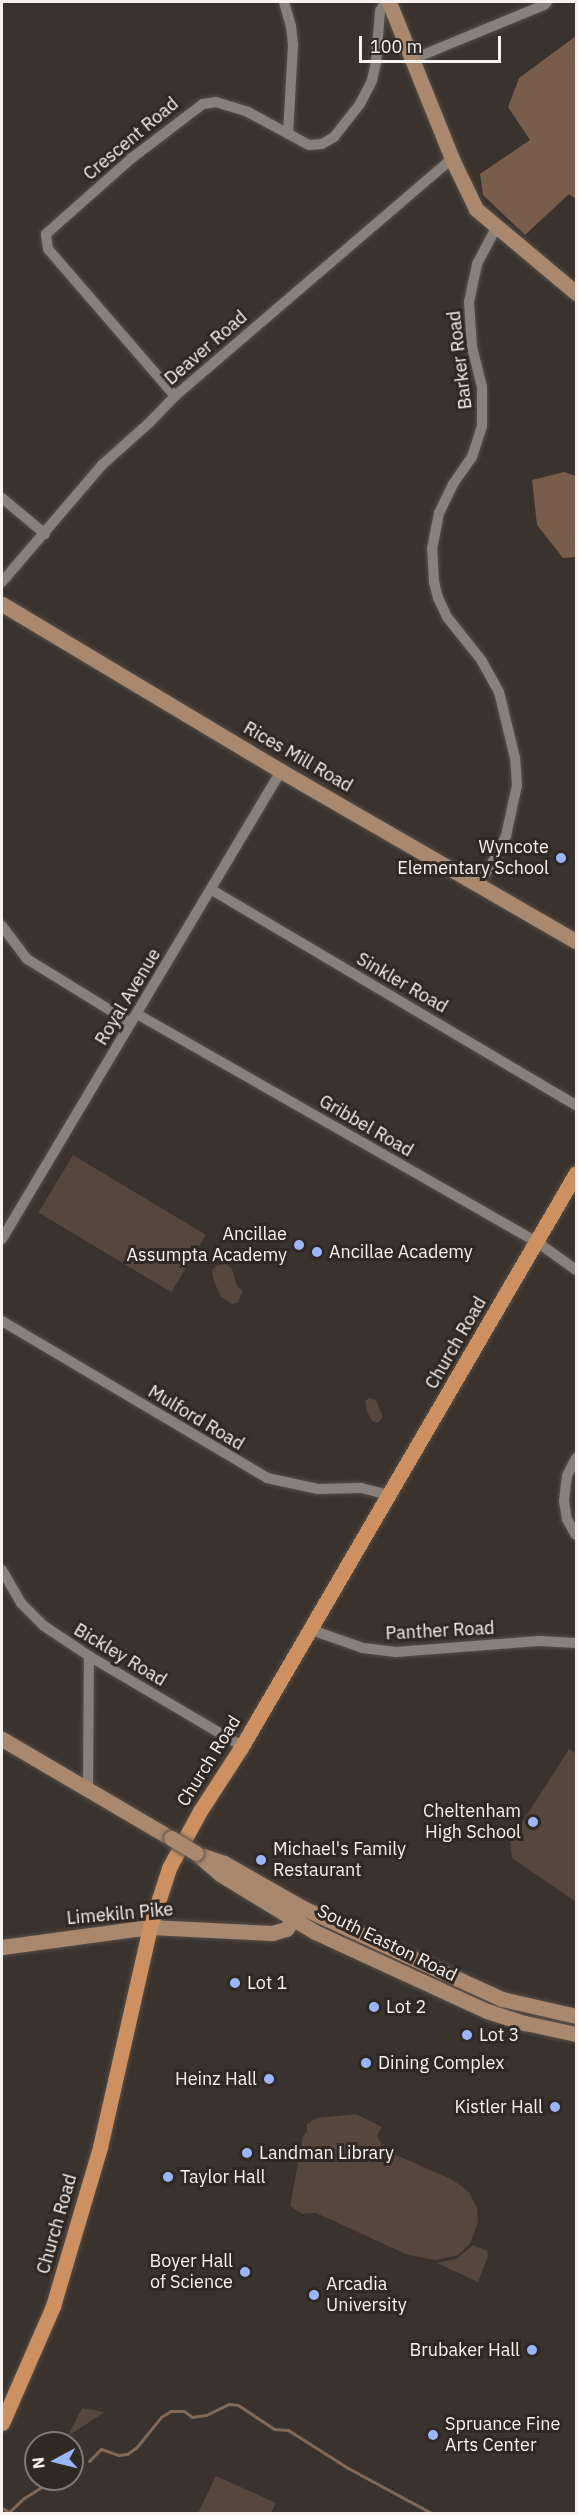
<!DOCTYPE html>
<html>
<head>
<meta charset="utf-8">
<style>
  body { margin:0 }
  #map { position:relative; width:578px; height:2515px; overflow:hidden; background:#39322d; font-family:"IBM Plex Sans",sans-serif }
  div>[style] { position:absolute }
  [style*='--x'] { left:calc(var(--x)*1px); top:calc(var(--y)*1px); width:calc(var(--w)*1px); rotate:calc(var(--a)*1deg) }
  .green>* { inset:0; background:#57463b; transform-origin:0 0 }
  .forest>* { inset:0; background:#785d4a }
  .stream>* { height:3px; margin:-1.5px; padding:0 1.5px; transform-origin:1.5px; border-radius:1.5px; background:#836855 }
  .roads { filter:drop-shadow(0 0 2px #544e49) drop-shadow(0 0 2px #544e49) }
  .street>* { height:10px; margin:-5px; padding:0 5px; transform-origin:5px; border-radius:5px; background:#88807a }
  .secondary>* { height:15px; margin:-7.5px; padding:0 7.5px; transform-origin:7.5px; border-radius:7.5px; background:#aa886d }
  .primary>* { height:15px; margin:-7.5px; padding:0 7.5px; transform-origin:7.5px; border-radius:7.5px; background:#cd9060 }
  .bridges { filter:drop-shadow(0 0 2px #544e49) drop-shadow(0 0 2px #544e49) }
  .secondary-bridge>* { height:15px; margin:-7.5px; padding:0 7.5px; transform-origin:7.5px; border-radius:7.5px; background:#aa886d }
  .dots>* { width:16px; height:16px; translate:-50% -50%; box-sizing:border-box; border:3px solid #2f2823; border-radius:50% }
  span { translate:-50% -50%; white-space:nowrap; text-align:center; line-height:1.15; -webkit-text-stroke:6px #2f2823; paint-order:stroke }
  .street-label { font-size:18px; color:#f7f2ef }
  .poi-label { font-size:18px; color:#f7f2ef }
  .right { translate:-100% -50%; text-align:right }
  .left { translate:0 -50%; text-align:left }
  .frame { position:absolute; inset:0; border:3px solid #f7f2ef; pointer-events:none }
  .north { position:absolute; left:24px; top:2431px; width:60px; height:60px; box-sizing:border-box; background:#2f2823; border:2px solid #7f7975; border-radius:50%; rotate:263deg; font-size:16px; font-weight:700; line-height:24px; text-align:center; color:#f7f2ef }
  .north::after { content:''; display:block; margin:auto; width:21px; height:27px; background:#98b5fd; clip-path:polygon(50% 0,100% 100%,50% 72%,0 100%) }
  .scale { position:absolute; left:359px; top:36px; width:142px; height:27px; box-sizing:border-box; border:3px solid #f7f2ef; border-top:0; padding-left:8px; font-size:18px; line-height:21px; white-space:nowrap; color:#f7f2ef; -webkit-text-stroke:4px #2f2823; paint-order:stroke }
</style>
</head>
<body>
<div id="map">
  <div class="green">
    <div style="left:73px;top:1155px;width:155px;height:67px;rotate:31deg"></div>
    <div style="clip-path:polygon(226px 1264px,232px 1269px,237px 1286px,243px 1291px,238px 1302px,232px 1304px,220px 1296px,213px 1278px,212px 1270px,218px 1265px)"></div>
    <div style="clip-path:polygon(369px 1398px,376px 1400px,383px 1417px,378px 1423px,372px 1421px,367px 1412px,365px 1401px)"></div>
    <div style="clip-path:polygon(569px 1749px,576px 1754px,576px 1902px,512px 1858px,510px 1841px)"></div>
    <div style="clip-path:polygon(356px 2114px,382px 2127px,377px 2136px,385px 2150px,453px 2180px,469px 2192px,477px 2208px,478px 2222px,470px 2244px,458px 2255px,436px 2260px,408px 2255px,316px 2213px,302px 2214px,290px 2206px,303px 2136px,307px 2132px,307px 2124px,317px 2118px)"></div>
    <div style="clip-path:polygon(473px 2245px,487px 2251px,488px 2256px,478px 2282px,437px 2263px,456px 2259px)"></div>
    <div style="clip-path:polygon(82px 2408px,105px 2412px,68px 2436px)"></div>
    <div style="clip-path:polygon(216px 2476px,276px 2503px,271px 2513px,198px 2513px)"></div>
  </div>
  <div class="forest">
    <div style="clip-path:polygon(576px 36px,576px 199px,569px 194px,525px 235px,483px 195px,480px 174px,530px 140px,508px 107px,519px 78px)"></div>
    <div style="clip-path:polygon(564px 472px,576px 476px,576px 557px,563px 558px,537px 525px,532px 480px)"></div>
  </div>
  <div class="stream">
    <div style="--x:89;--y:2461;--w:17;--a:-45"></div>
    <div style="--x:101;--y:2449;--w:18;--a:19"></div>
    <div style="--x:118;--y:2455;--w:9;--a:-6"></div>
    <div style="--x:127;--y:2454;--w:11;--a:-34"></div>
    <div style="--x:136;--y:2448;--w:40;--a:-51"></div>
    <div style="--x:161;--y:2417;--w:12;--a:-31"></div>
    <div style="--x:171;--y:2411;--w:13;--a:0"></div>
    <div style="--x:184;--y:2411;--w:10;--a:37"></div>
    <div style="--x:192;--y:2417;--w:14;--a:-8"></div>
    <div style="--x:206;--y:2415;--w:25;--a:-26"></div>
    <div style="--x:229;--y:2404;--w:9;--a:6"></div>
    <div style="--x:238;--y:2405;--w:43;--a:33.7"></div>
    <div style="--x:274;--y:2429;--w:14;--a:4"></div>
    <div style="--x:288;--y:2430;--w:71;--a:32.3"></div>
    <div style="--x:348;--y:2468;--w:97;--a:28.4"></div>
    <div style="--x:2;--y:2508;--w:8;--a:30"></div>
    <div style="--x:9;--y:2512;--w:21;--a:-43"></div>
    <div style="--x:24;--y:2498;--w:36;--a:-32"></div>
  </div>
  <div class="roads">
    <div class="street">
      <div style="--x:284;--y:2;--w:25;--a:74"></div>
      <div style="--x:291;--y:26;--w:19;--a:84"></div>
      <div style="--x:293;--y:45;--w:89;--a:93.2"></div>
      <div style="--x:413;--y:59;--w:142;--a:-22.4"></div>
      <div style="--x:544;--y:5;--w:4;--a:-45"></div>
      <div style="--x:175;--y:396;--w:194;--a:-130.8"></div>
      <div style="--x:48;--y:249;--w:15;--a:-98"></div>
      <div style="--x:46;--y:234;--w:115;--a:-41.5"></div>
      <div style="--x:132;--y:158;--w:89;--a:-37.3"></div>
      <div style="--x:203;--y:104;--w:13;--a:-9"></div>
      <div style="--x:216;--y:102;--w:34;--a:17"></div>
      <div style="--x:248;--y:112;--w:69;--a:28.4"></div>
      <div style="--x:309;--y:145;--w:13;--a:-4"></div>
      <div style="--x:322;--y:144;--w:14;--a:-30"></div>
      <div style="--x:334;--y:137;--w:42;--a:-51.8"></div>
      <div style="--x:360;--y:104;--w:27;--a:-63"></div>
      <div style="--x:372;--y:80;--w:18;--a:-77"></div>
      <div style="--x:376;--y:62;--w:51;--a:-85.5"></div>
      <div style="--x:380;--y:11;--w:11;--a:-56"></div>
      <div style="--x:2;--y:498;--w:56;--a:39.9"></div>
      <div style="--x:2;--y:582;--w:154;--a:-49.5"></div>
      <div style="--x:102;--y:465;--w:63;--a:-41.8"></div>
      <div style="--x:149;--y:423;--w:37;--a:-46"></div>
      <div style="--x:175;--y:396;--w:365;--a:-40.6"></div>
      <div style="--x:479;--y:883;--w:31;--a:-57"></div>
      <div style="--x:496;--y:857;--w:23;--a:-65"></div>
      <div style="--x:506;--y:836;--w:52;--a:-77.8"></div>
      <div style="--x:517;--y:785;--w:27;--a:-94"></div>
      <div style="--x:515;--y:758;--w:68;--a:-103.6"></div>
      <div style="--x:499;--y:692;--w:35;--a:-119"></div>
      <div style="--x:482;--y:661;--w:56;--a:-128.5"></div>
      <div style="--x:447;--y:617;--w:21;--a:-115"></div>
      <div style="--x:438;--y:598;--w:16;--a:-104"></div>
      <div style="--x:434;--y:582;--w:33;--a:-93"></div>
      <div style="--x:432;--y:549;--w:37;--a:-79"></div>
      <div style="--x:439;--y:513;--w:32;--a:-64"></div>
      <div style="--x:453;--y:484;--w:33;--a:-55"></div>
      <div style="--x:472;--y:457;--w:32;--a:-72"></div>
      <div style="--x:482;--y:427;--w:40;--a:-90"></div>
      <div style="--x:482;--y:387;--w:41;--a:-104"></div>
      <div style="--x:472;--y:347;--w:45;--a:-93.8"></div>
      <div style="--x:469;--y:302;--w:39;--a:-78"></div>
      <div style="--x:477;--y:264;--w:41;--a:-62.2"></div>
      <div style="--x:212;--y:890;--w:423;--a:30.6"></div>
      <div style="--x:2;--y:926;--w:41;--a:52.9"></div>
      <div style="--x:27;--y:959;--w:122;--a:31.6"></div>
      <div style="--x:137;--y:1014;--w:460;--a:29.7"></div>
      <div style="--x:537;--y:1242;--w:48;--a:35.7"></div>
      <div style="--x:2;--y:1239;--w:545;--a:-59.2"></div>
      <div style="--x:2;--y:1321;--w:308;--a:30.6"></div>
      <div style="--x:267;--y:1478;--w:52;--a:12.2"></div>
      <div style="--x:318;--y:1489;--w:43;--a:-1.3"></div>
      <div style="--x:361;--y:1488;--w:29;--a:14"></div>
      <div style="--x:576;--y:1458;--w:20;--a:117"></div>
      <div style="--x:567;--y:1476;--w:25;--a:97"></div>
      <div style="--x:564;--y:1501;--w:18;--a:81"></div>
      <div style="--x:567;--y:1519;--w:18;--a:61"></div>
      <div style="--x:2;--y:1570;--w:39;--a:60"></div>
      <div style="--x:22;--y:1604;--w:31;--a:45"></div>
      <div style="--x:44;--y:1626;--w:54;--a:33.7"></div>
      <div style="--x:89;--y:1656;--w:178;--a:30.5"></div>
      <div style="--x:309;--y:1629;--w:57;--a:19.4"></div>
      <div style="--x:363;--y:1648;--w:33;--a:7"></div>
      <div style="--x:396;--y:1652;--w:143;--a:-4.4"></div>
      <div style="--x:539;--y:1641;--w:37;--a:3"></div>
      <div style="--x:88;--y:1790;--w:134;--a:-89.6"></div>
    </div>
    <div class="secondary">
      <div style="--x:389;--y:2;--w:169;--a:68.1"></div>
      <div style="--x:452;--y:159;--w:55;--a:64.4"></div>
      <div style="--x:476;--y:209;--w:131;--a:40"></div>
      <div style="--x:2;--y:604;--w:325;--a:30.9"></div>
      <div style="--x:281;--y:771;--w:340;--a:30"></div>
      <div style="--x:2;--y:1739;--w:196;--a:30.4"></div>
      <div style="--x:196;--y:1853;--w:32;--a:41"></div>
      <div style="--x:220;--y:1874;--w:111;--a:31.4"></div>
      <div style="--x:315;--y:1932;--w:189;--a:24.7"></div>
      <div style="--x:487;--y:2011;--w:40;--a:18"></div>
      <div style="--x:525;--y:2023;--w:52;--a:12.2"></div>
      <div style="--x:203;--y:1856;--w:22;--a:18"></div>
      <div style="--x:224;--y:1863;--w:91;--a:29.7"></div>
      <div style="--x:303;--y:1908;--w:219;--a:24.6"></div>
      <div style="--x:502;--y:1999;--w:76;--a:12.9"></div>
      <div style="--x:2;--y:1947;--w:149;--a:-7.7"></div>
      <div style="--x:150;--y:1927;--w:122;--a:2.8"></div>
      <div style="--x:272;--y:1933;--w:15;--a:-16"></div>
      <div style="--x:286;--y:1929;--w:22;--a:-51"></div>
    </div>
    <div class="primary">
      <div style="--x:2;--y:2423;--w:128;--a:-66.4"></div>
      <div style="--x:53;--y:2306;--w:166;--a:-73.5"></div>
      <div style="--x:100;--y:2147;--w:226;--a:-77.2"></div>
      <div style="--x:150;--y:1927;--w:62;--a:-72.1"></div>
      <div style="--x:169;--y:1868;--w:65;--a:-61.5"></div>
      <div style="--x:200;--y:1811;--w:77;--a:-57.1"></div>
      <div style="--x:242;--y:1746;--w:663;--a:-59.76"></div>
    </div>
  </div>
  <div class="bridges">
    <div class="secondary-bridge">
      <div style="--x:171;--y:1838;--w:29;--a:31"></div>
    </div>
  </div>
  <div class="dots">
    <div style="left:561px;top:858px;background:#98b5fd"></div>
    <div style="left:299px;top:1245px;background:#98b5fd"></div>
    <div style="left:317px;top:1252px;background:#98b5fd"></div>
    <div style="left:533px;top:1822px;background:#98b5fd"></div>
    <div style="left:261px;top:1860px;background:#98b5fd"></div>
    <div style="left:235px;top:1983px;background:#98b5fd"></div>
    <div style="left:374px;top:2007px;background:#98b5fd"></div>
    <div style="left:467px;top:2035px;background:#98b5fd"></div>
    <div style="left:366px;top:2063px;background:#98b5fd"></div>
    <div style="left:269px;top:2079px;background:#98b5fd"></div>
    <div style="left:555px;top:2107px;background:#98b5fd"></div>
    <div style="left:247px;top:2153px;background:#98b5fd"></div>
    <div style="left:168px;top:2177px;background:#98b5fd"></div>
    <div style="left:245px;top:2272px;background:#98b5fd"></div>
    <div style="left:314px;top:2295px;background:#98b5fd"></div>
    <div style="left:532px;top:2350px;background:#98b5fd"></div>
    <div style="left:433px;top:2435px;background:#98b5fd"></div>
  </div>
  <div class="street-label">
    <span style="left:131px;top:139px;rotate:-40deg">Crescent Road</span>
    <span style="left:206px;top:348px;rotate:-41deg">Deaver Road</span>
    <span style="left:460px;top:360px;rotate:-97deg">Barker Road</span>
    <span style="left:298px;top:757px;rotate:30deg">Rices Mill Road</span>
    <span style="left:402px;top:983px;rotate:30deg">Sinkler Road</span>
    <span style="left:128px;top:997px;rotate:-59deg">Royal Avenue</span>
    <span style="left:366px;top:1126px;rotate:30deg">Gribbel Road</span>
    <span style="left:456px;top:1343px;rotate:-60deg">Church Road</span>
    <span style="left:196px;top:1418px;rotate:31deg">Mulford Road</span>
    <span style="left:440px;top:1631px;rotate:-3deg">Panther Road</span>
    <span style="left:120px;top:1655px;rotate:31deg">Bickley Road</span>
    <span style="left:209px;top:1761px;rotate:-58deg">Church Road</span>
    <span style="left:120px;top:1914px;rotate:-5deg">Limekiln Pike</span>
    <span style="left:387px;top:1943px;rotate:26deg">South Easton Road</span>
    <span style="left:57px;top:2224px;rotate:-74deg">Church Road</span>
  </div>
  <div class="poi-label">
    <span class="right" style="left:549px;top:858px">Wyncote<br>Elementary School</span>
    <span class="right" style="left:287px;top:1245px">Ancillae<br>Assumpta Academy</span>
    <span class="left" style="left:329px;top:1252px">Ancillae Academy</span>
    <span class="right" style="left:521px;top:1822px">Cheltenham<br>High School</span>
    <span class="left" style="left:273px;top:1860px">Michael's Family<br>Restaurant</span>
    <span class="left" style="left:247px;top:1983px">Lot 1</span>
    <span class="left" style="left:386px;top:2007px">Lot 2</span>
    <span class="left" style="left:479px;top:2035px">Lot 3</span>
    <span class="left" style="left:378px;top:2063px">Dining Complex</span>
    <span class="right" style="left:257px;top:2079px">Heinz Hall</span>
    <span class="right" style="left:543px;top:2107px">Kistler Hall</span>
    <span class="left" style="left:259px;top:2153px">Landman Library</span>
    <span class="left" style="left:180px;top:2177px">Taylor Hall</span>
    <span class="right" style="left:233px;top:2272px">Boyer Hall<br>of Science</span>
    <span class="left" style="left:326px;top:2295px">Arcadia<br>University</span>
    <span class="right" style="left:520px;top:2350px">Brubaker Hall</span>
    <span class="left" style="left:445px;top:2435px">Spruance Fine<br>Arts Center</span>
  </div>
  <div class="frame"></div>
  <div class="north">N</div>
  <div class="scale">100 m</div>
</div>
</body>
</html>
